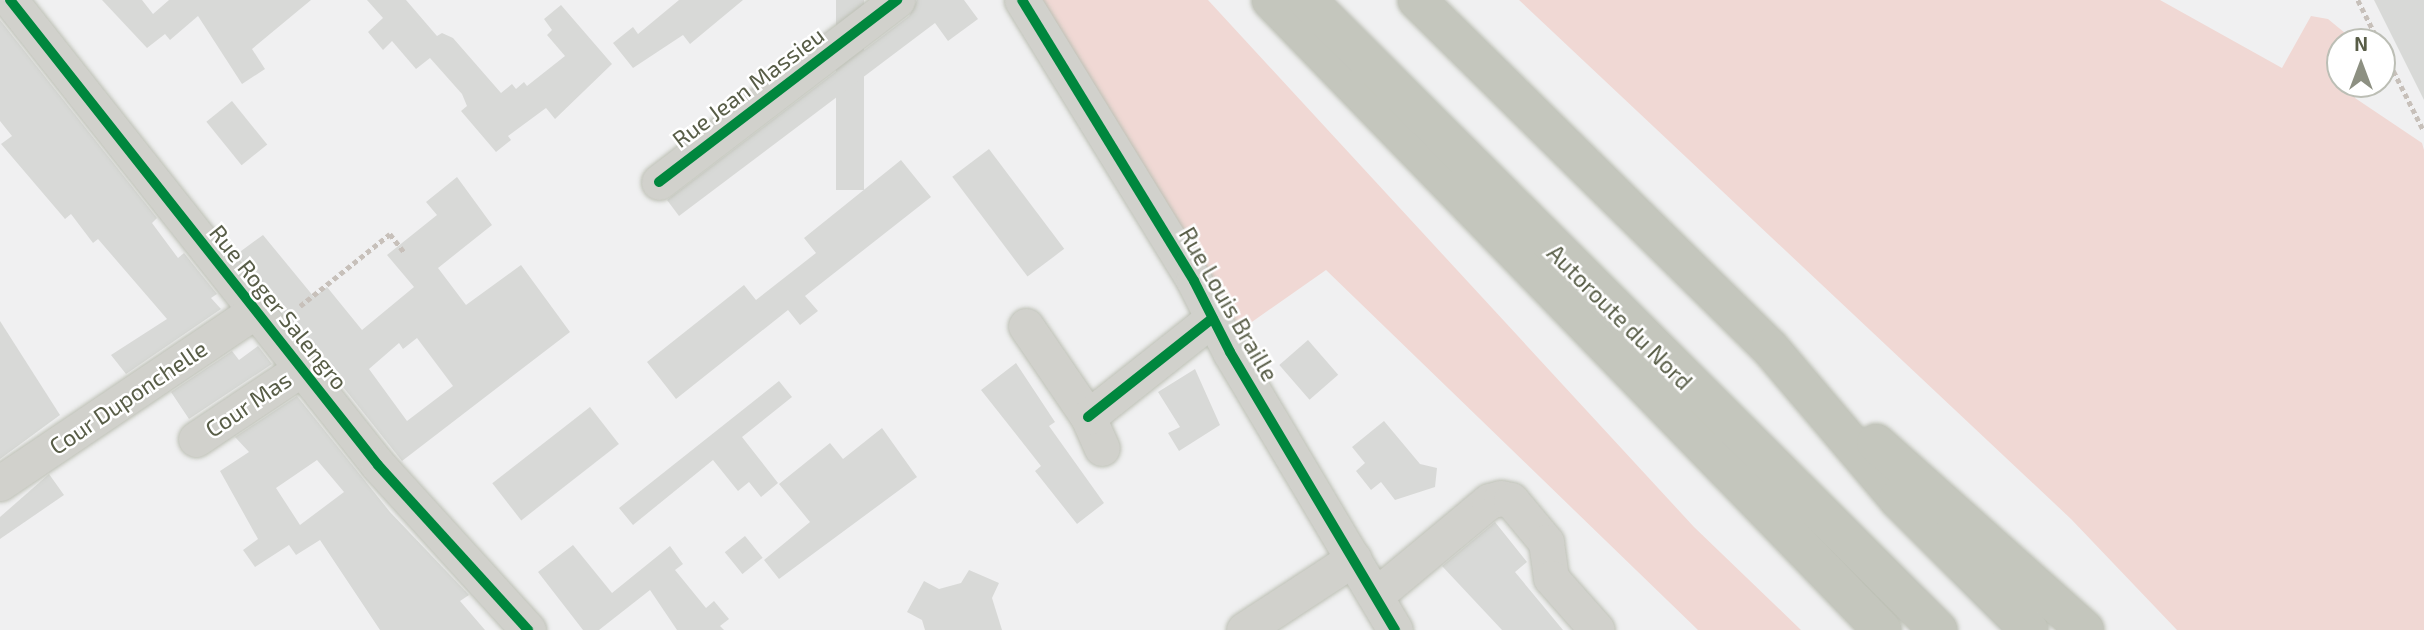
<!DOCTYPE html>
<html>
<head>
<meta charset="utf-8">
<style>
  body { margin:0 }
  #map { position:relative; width:2424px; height:630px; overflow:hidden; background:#f0f0f1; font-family:"Exo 2",sans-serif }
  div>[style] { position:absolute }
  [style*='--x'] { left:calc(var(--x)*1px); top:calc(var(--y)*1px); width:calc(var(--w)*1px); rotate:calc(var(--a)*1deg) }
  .green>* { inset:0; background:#f0d8d4 }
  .building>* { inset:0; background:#d8d9d7; transform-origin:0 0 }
  .path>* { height:4.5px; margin-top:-2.25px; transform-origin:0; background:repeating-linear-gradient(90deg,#c7c0ba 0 5px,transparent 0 8.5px) }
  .roads { filter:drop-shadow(0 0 2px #bdc0b5) drop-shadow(0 0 2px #bdc0b5) }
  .minor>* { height:35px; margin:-17.5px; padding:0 17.5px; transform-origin:17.5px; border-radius:17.5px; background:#d1d1cc }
  .highway>* { height:38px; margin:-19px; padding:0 19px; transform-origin:19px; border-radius:19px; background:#c4c6bd }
  .cycleway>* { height:10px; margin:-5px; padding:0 5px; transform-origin:5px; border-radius:5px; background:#00873e }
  span { translate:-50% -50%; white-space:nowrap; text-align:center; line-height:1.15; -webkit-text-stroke:5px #fff; paint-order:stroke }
  .street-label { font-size:23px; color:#585d47 }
  .north { position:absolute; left:2326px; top:28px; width:70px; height:70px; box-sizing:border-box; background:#fff; border:2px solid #bcbeb5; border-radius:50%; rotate:0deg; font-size:19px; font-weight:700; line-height:28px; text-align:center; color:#585d47 }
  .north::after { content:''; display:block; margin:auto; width:24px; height:32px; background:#8d9082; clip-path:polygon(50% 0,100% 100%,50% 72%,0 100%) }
</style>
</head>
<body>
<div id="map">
  <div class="green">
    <div style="clip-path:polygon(1035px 0,1208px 0,1694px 527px,1801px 630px,1698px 630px,1326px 270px,1239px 331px)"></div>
    <div style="clip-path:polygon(1519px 0,2160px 0,2282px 68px,2311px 16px,2328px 19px,2345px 33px,2340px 84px,2353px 84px,2355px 98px,2422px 143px,2424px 150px,2424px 630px,2177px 630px,2071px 519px)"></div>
  </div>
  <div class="building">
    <div style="clip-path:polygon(102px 0,142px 0,153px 14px,169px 0,311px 0,252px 49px,265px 69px,242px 84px,198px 16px,170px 40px,165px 34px,147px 48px)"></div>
    <div style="clip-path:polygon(367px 0,406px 0,437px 36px,442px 33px,453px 38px,501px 93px,512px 84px,516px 89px,524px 82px,527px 86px,565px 56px,547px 35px,552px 30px,544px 19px,561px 5px,612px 64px,555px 119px,546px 108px,508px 136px,511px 140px,496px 152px,461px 111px,467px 106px,462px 94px,430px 58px,416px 69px,392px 41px,383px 50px,368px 32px,383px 18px)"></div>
    <div style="clip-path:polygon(679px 0,743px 0,690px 44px,683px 35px,633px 68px,613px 43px,633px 27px,638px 34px)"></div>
    <div style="left:836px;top:0;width:28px;height:190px"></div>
    <div style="clip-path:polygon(917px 0,964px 0,978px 19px,948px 41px,935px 23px,679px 216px,667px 200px,909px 16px)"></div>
    <div style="clip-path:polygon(2374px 0,2424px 0,2424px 100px)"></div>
    <div style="clip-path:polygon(0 20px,157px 218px,152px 223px,178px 258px,184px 253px,217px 294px,211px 298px,221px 309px,126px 374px,111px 355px,167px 319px,98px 239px,93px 243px,71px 214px,65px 219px,1px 144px,12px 136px,0 121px)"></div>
    <div style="left:232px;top:101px;width:56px;height:33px;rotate:51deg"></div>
    <div style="left:989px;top:149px;width:125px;height:46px;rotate:53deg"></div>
    <div style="clip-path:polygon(901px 160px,931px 197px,805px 296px,818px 311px,800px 325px,788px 310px,676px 399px,647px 362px,744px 285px,756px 300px,816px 253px,804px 238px)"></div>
    <div style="clip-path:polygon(evenodd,457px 177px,492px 225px,438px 268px,466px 305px,521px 265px,570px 332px,402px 461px,237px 254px,263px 235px,314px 297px,327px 287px,362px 330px,414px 287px,387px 255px,437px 215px,426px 202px,457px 177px,417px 338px,453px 386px,407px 421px,369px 369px,399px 343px,403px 349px,417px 338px)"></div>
    <div style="clip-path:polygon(0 321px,60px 415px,0 459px)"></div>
    <div style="left:1308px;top:340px;width:46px;height:38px;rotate:49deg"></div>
    <div style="clip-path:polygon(258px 346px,272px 364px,189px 419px,171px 392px,232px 351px,239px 360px)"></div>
    <div style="clip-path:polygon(1016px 363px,1055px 422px,1049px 426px,1104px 503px,1077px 524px,1035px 471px,1041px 466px,981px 390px)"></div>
    <div style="clip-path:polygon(1195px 369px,1220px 425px,1179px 451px,1168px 433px,1180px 427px,1158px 392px)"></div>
    <div style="clip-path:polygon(779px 381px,792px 397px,742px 437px,778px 483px,761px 497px,749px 482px,738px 491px,713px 460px,633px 525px,619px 508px)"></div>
    <div style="clip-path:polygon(evenodd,297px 396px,390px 512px,469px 595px,460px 601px,485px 630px,380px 630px,320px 540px,296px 555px,289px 545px,255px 567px,243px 550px,258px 539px,220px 471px,249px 452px,235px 437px,297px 396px,317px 460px,344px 492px,300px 525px,276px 488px,317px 460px)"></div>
    <div style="left:590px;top:407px;width:47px;height:124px;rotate:52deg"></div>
    <div style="clip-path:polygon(1384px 421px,1420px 464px,1437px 468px,1435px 487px,1395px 500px,1381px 482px,1371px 490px,1356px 471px,1365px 463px,1352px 447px)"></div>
    <div style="clip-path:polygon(882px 428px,917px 477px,779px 579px,764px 560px,810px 522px,779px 484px,830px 443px,843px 459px)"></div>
    <div style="clip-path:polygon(49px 474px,64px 495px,0 539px,0 517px)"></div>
    <div style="clip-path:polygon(1495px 522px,1527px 562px,1515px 572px,1563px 630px,1502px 630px,1442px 566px)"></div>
    <div style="left:745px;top:536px;width:28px;height:26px;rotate:51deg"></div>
    <div style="clip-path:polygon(573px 545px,612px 593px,670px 546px,683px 564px,675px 570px,706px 608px,714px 601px,729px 619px,720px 626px,724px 630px,677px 630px,650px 590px,599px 630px,583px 630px,538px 572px)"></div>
    <div style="clip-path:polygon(969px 570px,999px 583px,992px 598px,1002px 630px,925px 630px,922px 620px,907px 612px,924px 581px,939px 589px,961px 583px)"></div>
  </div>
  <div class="path">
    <div style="--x:2358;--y:0;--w:47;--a:63.4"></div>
    <div style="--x:2382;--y:48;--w:93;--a:63.2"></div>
    <div style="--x:300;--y:306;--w:115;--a:-38.7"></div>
    <div style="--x:390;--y:234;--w:24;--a:52"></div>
  </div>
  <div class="roads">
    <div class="minor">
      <div style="--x:10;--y:0;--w:593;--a:51.64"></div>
      <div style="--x:378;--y:465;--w:223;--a:47.7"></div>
      <div style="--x:1022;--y:0;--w:329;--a:58.5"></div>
      <div style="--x:1194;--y:281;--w:80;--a:63.1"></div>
      <div style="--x:1230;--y:352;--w:323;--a:59.3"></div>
      <div style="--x:659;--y:182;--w:300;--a:-37.4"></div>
      <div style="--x:1026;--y:326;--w:110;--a:55.7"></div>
      <div style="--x:1088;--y:417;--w:34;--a:66"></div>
      <div style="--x:1088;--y:417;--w:159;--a:-38.4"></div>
      <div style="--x:196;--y:439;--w:126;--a:-33.7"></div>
      <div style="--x:0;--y:483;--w:308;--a:-34"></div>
      <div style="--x:1375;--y:596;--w:148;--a:-39.8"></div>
      <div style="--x:1489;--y:501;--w:12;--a:-14"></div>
      <div style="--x:1501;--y:498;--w:10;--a:11"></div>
      <div style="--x:1511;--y:500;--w:55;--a:50.2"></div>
      <div style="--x:1546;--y:542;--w:36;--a:82"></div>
      <div style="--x:1551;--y:578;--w:69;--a:48.5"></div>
      <div style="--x:1244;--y:630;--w:131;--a:-33.2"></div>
    </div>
    <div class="highway">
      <div style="--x:1271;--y:0;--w:878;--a:45.88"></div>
      <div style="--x:1307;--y:0;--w:892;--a:44.95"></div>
      <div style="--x:1417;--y:0;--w:496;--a:44.6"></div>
      <div style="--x:1770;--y:348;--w:198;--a:49.7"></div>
      <div style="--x:1898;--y:499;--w:185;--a:45"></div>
      <div style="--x:1876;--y:443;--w:280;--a:41.8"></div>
    </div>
  </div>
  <div class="cycleway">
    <div style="--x:10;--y:0;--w:593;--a:51.64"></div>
    <div style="--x:378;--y:465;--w:223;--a:47.7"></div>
    <div style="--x:1022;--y:0;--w:329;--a:58.5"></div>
    <div style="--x:1194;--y:281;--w:80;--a:63.1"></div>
    <div style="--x:1230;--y:352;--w:323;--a:59.3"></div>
    <div style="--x:659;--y:182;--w:300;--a:-37.4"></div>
    <div style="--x:1088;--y:417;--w:159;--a:-38.4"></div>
  </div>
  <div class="street-label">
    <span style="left:748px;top:87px;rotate:-37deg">Rue Jean Massieu</span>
    <span style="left:1229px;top:304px;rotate:60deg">Rue Louis Braille</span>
    <span style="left:279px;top:307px;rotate:51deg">Rue Roger Salengro</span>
    <span style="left:1620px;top:317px;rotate:45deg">Autoroute du Nord</span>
    <span style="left:128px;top:397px;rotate:-34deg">Cour Duponchelle</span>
    <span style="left:248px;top:404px;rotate:-34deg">Cour Mas</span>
  </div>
  <div class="north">N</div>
</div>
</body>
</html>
